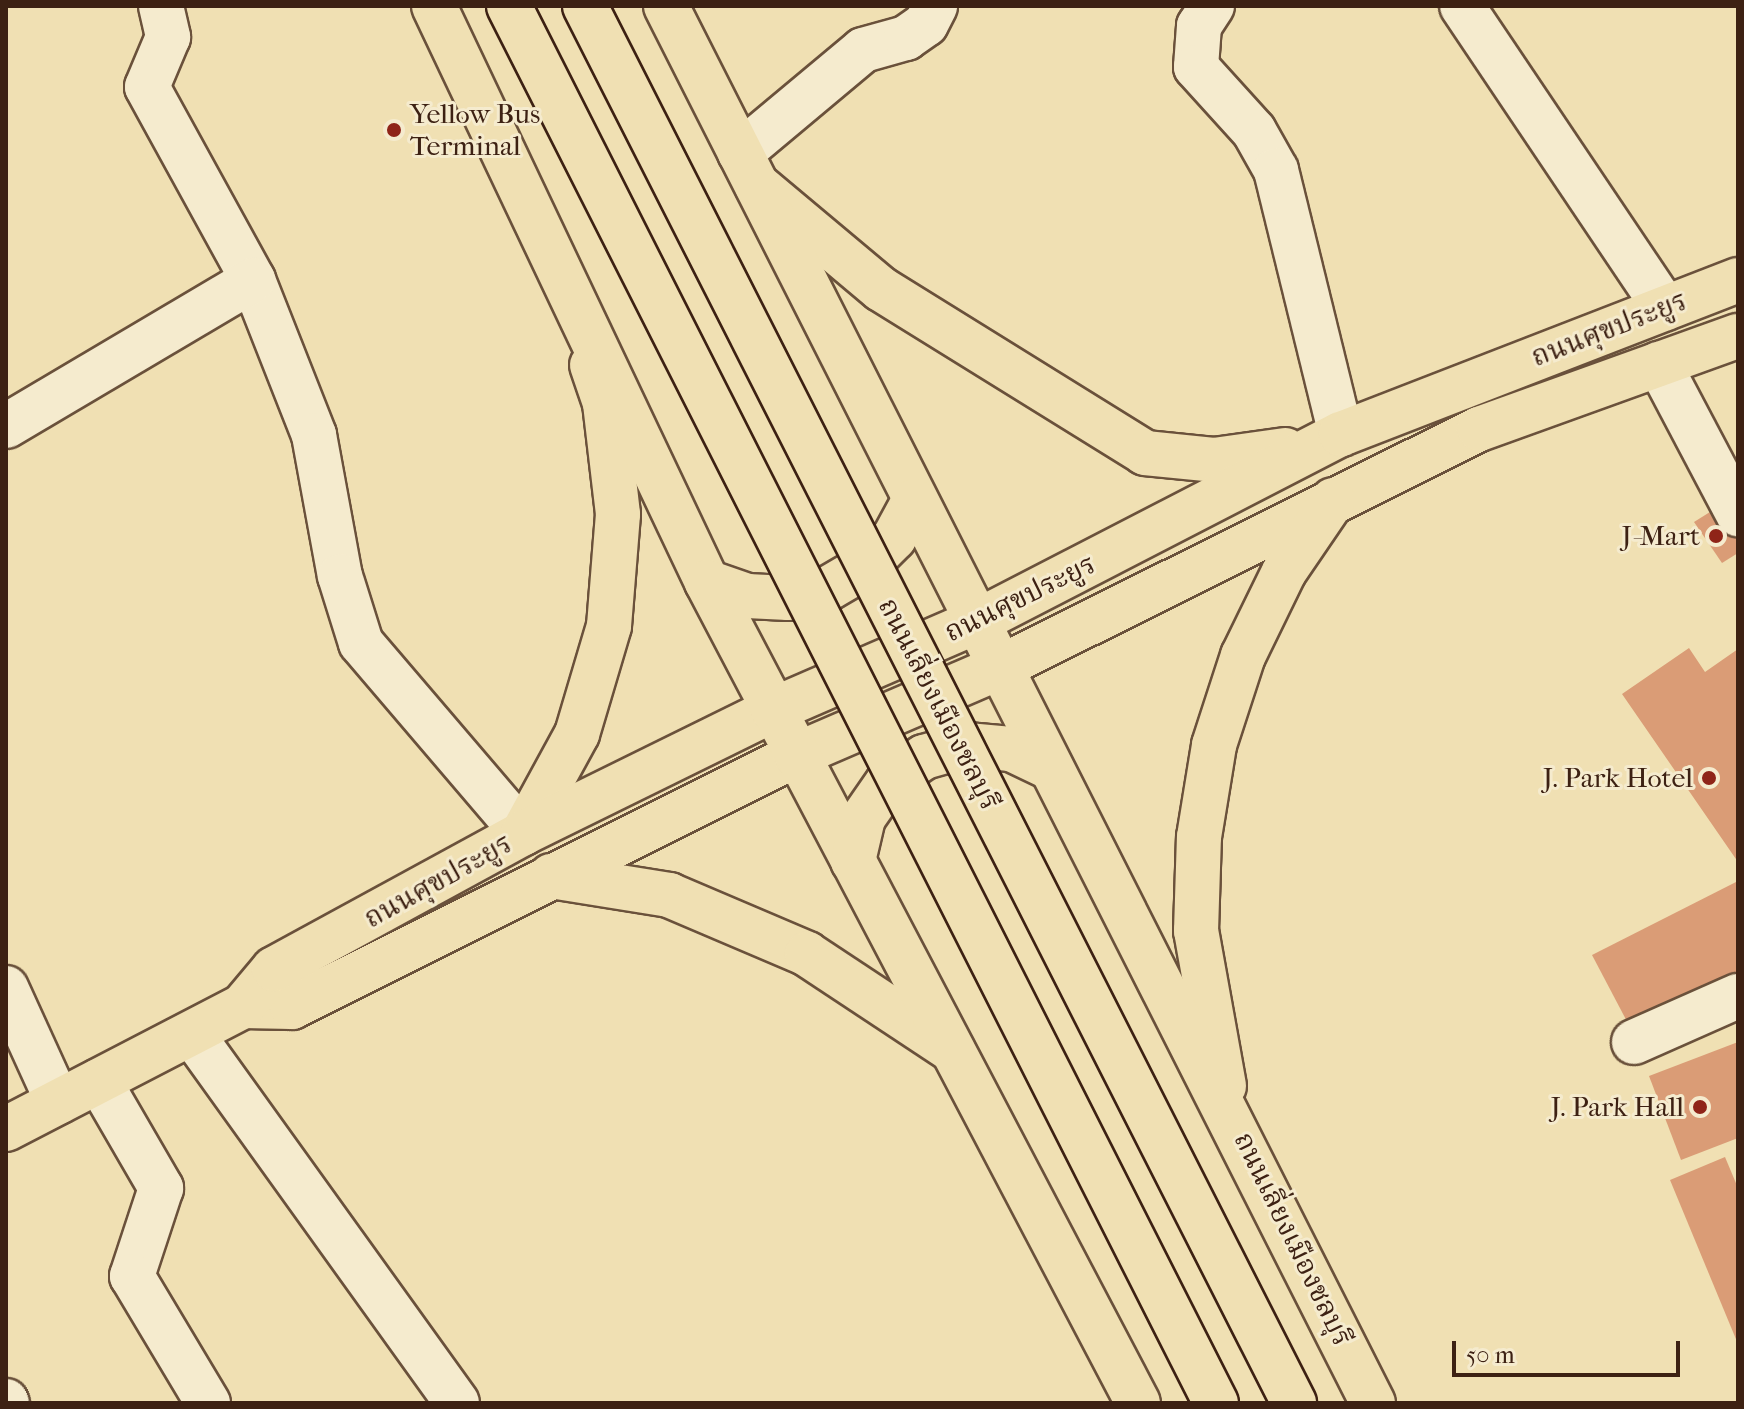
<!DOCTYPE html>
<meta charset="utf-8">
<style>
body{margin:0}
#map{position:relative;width:1744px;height:1409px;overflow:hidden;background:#f0e0b3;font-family:"IM FELL French Canon","Noto Serif Thai",serif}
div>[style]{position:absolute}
.building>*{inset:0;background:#da9c76}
.roads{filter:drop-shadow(2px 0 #6a513b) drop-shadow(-2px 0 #6a513b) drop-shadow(0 2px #6a513b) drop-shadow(0 -2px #6a513b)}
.minor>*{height:44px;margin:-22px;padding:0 22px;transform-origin:22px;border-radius:22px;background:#f5ebce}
.major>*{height:44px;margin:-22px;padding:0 22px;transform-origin:22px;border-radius:22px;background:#f0e0b3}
.highway>*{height:44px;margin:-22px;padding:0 22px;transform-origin:22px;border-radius:22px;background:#f0e0b3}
.bridges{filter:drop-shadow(2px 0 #3d2113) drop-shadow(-2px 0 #3d2113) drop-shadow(0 2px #3d2113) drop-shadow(0 -2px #3d2113)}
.highway-bridge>*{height:44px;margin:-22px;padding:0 22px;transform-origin:22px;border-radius:22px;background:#f0e0b3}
.dots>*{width:22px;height:22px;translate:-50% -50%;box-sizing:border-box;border:4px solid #f5ebce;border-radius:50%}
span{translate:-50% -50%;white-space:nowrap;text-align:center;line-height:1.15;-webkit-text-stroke:6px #f5ebce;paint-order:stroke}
.poi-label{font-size:28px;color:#3d2113}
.left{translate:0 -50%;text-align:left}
.right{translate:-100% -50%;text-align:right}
.street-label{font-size:28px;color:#3d2113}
.frame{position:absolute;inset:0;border:8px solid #3d2113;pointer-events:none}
.scale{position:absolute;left:1452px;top:1341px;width:228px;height:36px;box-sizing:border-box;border:4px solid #3d2113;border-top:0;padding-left:10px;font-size:24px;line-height:28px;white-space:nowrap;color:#3d2113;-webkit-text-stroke:6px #f5ebce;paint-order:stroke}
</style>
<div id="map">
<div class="building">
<div style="clip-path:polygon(1718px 507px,1738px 537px,1738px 553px,1722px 563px,1694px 522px)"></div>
<div style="clip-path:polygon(1689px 648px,1705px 672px,1738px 649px,1738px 862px,1622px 694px)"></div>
<div style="clip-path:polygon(1738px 881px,1738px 977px,1632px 1031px,1592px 955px)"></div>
<div style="clip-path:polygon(1738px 1042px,1738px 1138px,1681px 1160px,1649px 1076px)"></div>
<div style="clip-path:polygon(1725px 1157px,1738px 1188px,1738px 1344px,1670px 1180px)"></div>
</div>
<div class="roads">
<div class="minor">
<div style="left:161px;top:6px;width:32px;rotate:77deg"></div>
<div style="left:168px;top:37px;width:54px;rotate:112.8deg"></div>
<div style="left:147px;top:87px;width:220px;rotate:61.2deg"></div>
<div style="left:253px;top:280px;width:167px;rotate:68.5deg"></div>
<div style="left:314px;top:435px;width:143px;rotate:79.6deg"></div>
<div style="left:340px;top:576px;width:70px;rotate:72.6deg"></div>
<div style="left:361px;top:643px;width:250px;rotate:49.5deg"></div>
<div style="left:1212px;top:6px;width:24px;rotate:123deg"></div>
<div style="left:1199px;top:26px;width:41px;rotate:94.2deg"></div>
<div style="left:1196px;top:67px;width:86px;rotate:47.8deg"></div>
<div style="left:1254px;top:131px;width:45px;rotate:60.6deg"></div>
<div style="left:1276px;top:170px;width:272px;rotate:76.2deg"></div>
<div style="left:1462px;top:6px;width:364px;rotate:56.1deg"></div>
<div style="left:740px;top:153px;width:160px;rotate:-39.9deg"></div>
<div style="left:863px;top:50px;width:45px;rotate:-15.6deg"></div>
<div style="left:906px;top:38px;width:24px;rotate:-35deg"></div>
<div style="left:926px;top:24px;width:20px;rotate:-63deg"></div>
<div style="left:1659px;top:364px;width:170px;rotate:62.2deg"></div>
<div style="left:6px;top:426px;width:287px;rotate:-30.6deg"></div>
<div style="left:6px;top:988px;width:125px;rotate:65.5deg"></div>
<div style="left:192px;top:1034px;width:454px;rotate:54.3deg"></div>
<div style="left:1634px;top:1042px;width:114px;rotate:-23.9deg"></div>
<div style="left:99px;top:1081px;width:124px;rotate:59.9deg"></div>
<div style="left:161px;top:1188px;width:93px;rotate:108.2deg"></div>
<div style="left:132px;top:1276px;width:148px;rotate:59.1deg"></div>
<div style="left:6px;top:1401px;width:2px;rotate:63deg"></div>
</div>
<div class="major">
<div style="left:757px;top:185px;width:162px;rotate:40deg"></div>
<div style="left:881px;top:289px;width:311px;rotate:31.8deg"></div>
<div style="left:1145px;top:453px;width:69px;rotate:5.8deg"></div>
<div style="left:1214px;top:460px;width:72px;rotate:-8deg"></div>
<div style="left:523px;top:833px;width:113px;rotate:-61.4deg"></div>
<div style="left:577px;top:734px;width:113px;rotate:-73.5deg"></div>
<div style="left:609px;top:626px;width:112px;rotate:-85.4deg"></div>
<div style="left:618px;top:514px;width:112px;rotate:-96.7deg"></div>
<div style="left:605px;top:403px;width:40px;rotate:-108.9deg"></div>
<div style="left:551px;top:876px;width:120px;rotate:9.1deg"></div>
<div style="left:669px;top:895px;width:150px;rotate:23.1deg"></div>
<div style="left:807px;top:954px;width:174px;rotate:33.5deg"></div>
<div style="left:243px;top:1006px;width:49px;rotate:1.2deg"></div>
<div style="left:292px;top:1007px;width:563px;rotate:-26.57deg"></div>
<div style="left:796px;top:755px;width:225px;rotate:-23.3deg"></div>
<div style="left:1003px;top:666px;width:532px;rotate:-26.47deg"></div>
<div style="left:1479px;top:429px;width:275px;rotate:-19.8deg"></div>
<div style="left:1224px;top:1086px;width:158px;rotate:-100.2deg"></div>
<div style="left:1196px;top:931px;width:94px;rotate:-88.2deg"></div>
<div style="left:1199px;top:837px;width:93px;rotate:-80.7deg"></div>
<div style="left:1214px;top:745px;width:94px;rotate:-72deg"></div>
<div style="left:1243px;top:656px;width:93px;rotate:-64deg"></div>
<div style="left:1284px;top:572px;width:87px;rotate:-55.8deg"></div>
<div style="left:6px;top:1129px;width:267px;rotate:-27.4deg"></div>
<div style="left:243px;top:1006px;width:48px;rotate:-50deg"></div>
<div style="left:274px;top:969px;width:284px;rotate:-28.6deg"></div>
<div style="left:523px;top:833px;width:279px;rotate:-26.2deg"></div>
<div style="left:773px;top:710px;width:226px;rotate:-23.5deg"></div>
<div style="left:980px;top:620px;width:406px;rotate:-27.3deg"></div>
<div style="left:1341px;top:434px;width:426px;rotate:-21.2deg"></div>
</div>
<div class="highway">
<div style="left:434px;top:6px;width:637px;rotate:64.64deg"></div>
<div style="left:707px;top:582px;width:927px;rotate:62.3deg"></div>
<div style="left:666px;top:6px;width:1566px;rotate:63.16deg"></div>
<div style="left:707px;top:582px;width:42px;rotate:19.3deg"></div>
<div style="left:747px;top:596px;width:41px;rotate:2.8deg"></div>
<div style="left:788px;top:598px;width:42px;rotate:-13.7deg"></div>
<div style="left:829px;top:588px;width:42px;rotate:-30.3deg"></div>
<div style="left:865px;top:567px;width:41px;rotate:-45deg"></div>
<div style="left:894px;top:538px;width:42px;rotate:-61.6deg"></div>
<div style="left:853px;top:861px;width:44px;rotate:-76.9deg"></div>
<div style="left:863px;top:818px;width:44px;rotate:-55.2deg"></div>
<div style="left:888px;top:782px;width:44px;rotate:-34.8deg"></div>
<div style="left:924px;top:757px;width:45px;rotate:-15.6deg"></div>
<div style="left:967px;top:745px;width:44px;rotate:5.2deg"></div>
<div style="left:1011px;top:749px;width:44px;rotate:25.4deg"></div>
</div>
</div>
<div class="bridges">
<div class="highway-bridge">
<div style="left:509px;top:6px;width:1566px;rotate:63.16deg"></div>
<div style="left:585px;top:6px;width:1567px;rotate:63.09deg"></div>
</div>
</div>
<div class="dots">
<div style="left:394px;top:130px;background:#8f2418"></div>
<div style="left:1716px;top:536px;background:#8f2418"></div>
<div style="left:1709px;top:778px;background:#8f2418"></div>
<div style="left:1700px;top:1107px;background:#8f2418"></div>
</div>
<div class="poi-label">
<span class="left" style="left:410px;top:130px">Yellow Bus<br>Terminal</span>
<span class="right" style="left:1700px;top:536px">J-Mart</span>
<span class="right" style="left:1693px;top:778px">J. Park Hotel</span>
<span class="right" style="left:1684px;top:1107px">J. Park Hall</span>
</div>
<div class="street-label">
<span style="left:1609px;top:329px;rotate:-21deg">ถนนศุขประยูร</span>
<span style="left:1020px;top:598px;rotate:-26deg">ถนนศุขประยูร</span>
<span style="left:939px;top:704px;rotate:63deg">ถนนเลี่ยงเมืองชลบุรี</span>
<span style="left:438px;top:881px;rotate:-29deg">ถนนศุขประยูร</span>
<span style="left:1293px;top:1239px;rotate:64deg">ถนนเลี่ยงเมืองชลบุรี</span>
</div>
<div class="frame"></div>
<div class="scale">50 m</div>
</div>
